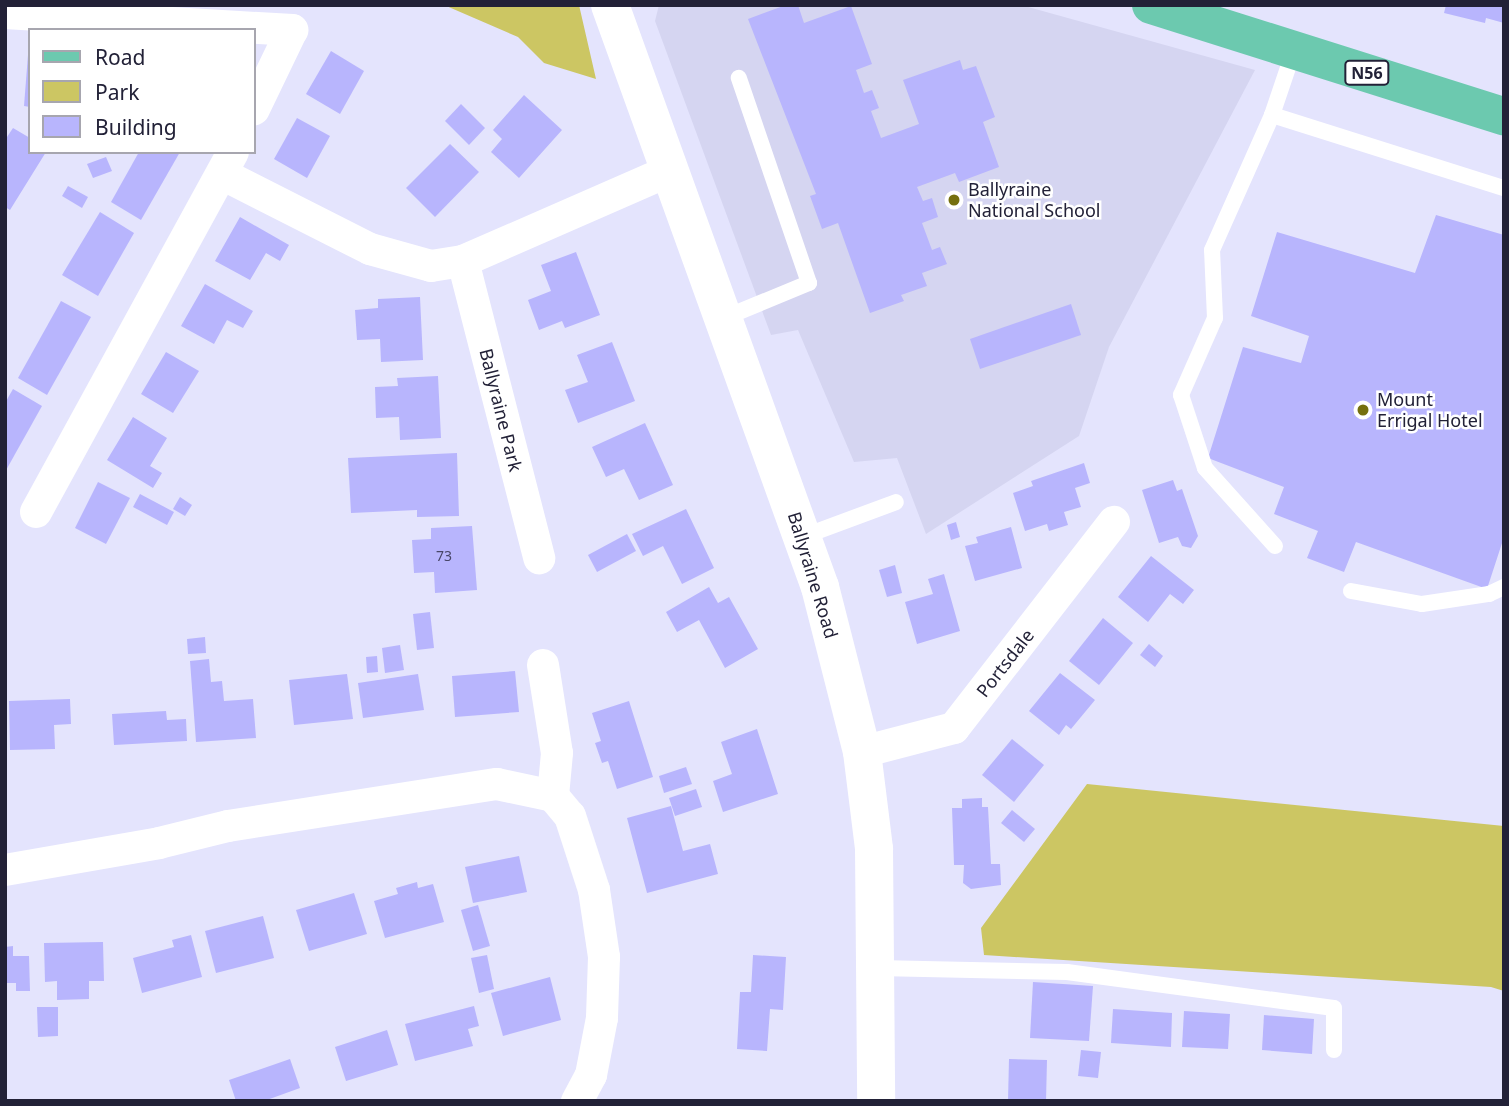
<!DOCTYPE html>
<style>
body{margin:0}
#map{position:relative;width:1509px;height:1106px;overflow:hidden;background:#e4e4fd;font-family:"Noto Sans",sans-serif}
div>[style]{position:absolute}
.built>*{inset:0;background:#d5d5f1}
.green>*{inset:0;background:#ccc663}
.building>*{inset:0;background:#b8b5fd}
.lane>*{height:16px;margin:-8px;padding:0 8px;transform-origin:8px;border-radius:8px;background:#fff}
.street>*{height:32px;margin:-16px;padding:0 16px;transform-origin:16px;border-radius:16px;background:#fff}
.secondary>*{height:38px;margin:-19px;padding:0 19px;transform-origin:19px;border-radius:19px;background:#fff}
.primary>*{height:38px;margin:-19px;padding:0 19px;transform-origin:19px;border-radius:19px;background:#6cc9af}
.dots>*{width:19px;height:19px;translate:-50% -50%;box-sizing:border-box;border:4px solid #fff;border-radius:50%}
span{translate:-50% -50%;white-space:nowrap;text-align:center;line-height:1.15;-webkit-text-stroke:5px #fff;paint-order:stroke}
.number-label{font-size:14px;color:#484668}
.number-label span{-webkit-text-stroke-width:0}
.shield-label span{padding:2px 5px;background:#fff;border:2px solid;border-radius:5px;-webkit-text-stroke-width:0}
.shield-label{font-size:16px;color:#222137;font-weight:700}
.poi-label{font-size:18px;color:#222137}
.left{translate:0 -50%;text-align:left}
.street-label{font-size:18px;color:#222137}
.frame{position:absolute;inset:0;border:7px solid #222137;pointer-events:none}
.legend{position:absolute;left:28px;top:28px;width:228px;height:126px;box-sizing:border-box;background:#fff;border:2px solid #a7a6af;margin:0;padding:9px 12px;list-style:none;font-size:21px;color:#222137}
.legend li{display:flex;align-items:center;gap:14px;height:35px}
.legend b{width:35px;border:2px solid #a7a6af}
</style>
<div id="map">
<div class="built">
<div style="clip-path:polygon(659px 5px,1021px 5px,1255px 70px,1109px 347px,1079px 436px,926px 534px,897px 458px,854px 462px,798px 330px,771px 335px,655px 21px)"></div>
</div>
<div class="green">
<div style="clip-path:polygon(444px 5px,579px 5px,596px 79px,544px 63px,518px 37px)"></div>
<div style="clip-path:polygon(1087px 784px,1504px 826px,1504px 991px,1491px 987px,984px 955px,981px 928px)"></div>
</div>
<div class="building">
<div style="clip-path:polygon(786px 5px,798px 5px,804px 23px,851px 6px,872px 64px,856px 70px,864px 93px,872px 90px,879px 108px,871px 111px,881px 138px,919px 124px,903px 80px,960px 60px,963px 70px,976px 66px,995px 117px,983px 122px,999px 167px,959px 182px,955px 173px,917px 187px,923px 201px,932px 198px,938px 217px,922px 223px,932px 250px,940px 247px,947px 264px,922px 273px,927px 286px,901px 295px,904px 301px,870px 313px,838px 223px,822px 229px,810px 196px,816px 194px,748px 19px)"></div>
<div style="clip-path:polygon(1446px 5px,1504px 5px,1504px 23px,1486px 18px,1485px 23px,1444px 13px)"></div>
<div style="clip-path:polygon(331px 51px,364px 71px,340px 114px,306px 94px)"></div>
<div style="clip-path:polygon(28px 55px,30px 55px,30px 107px,24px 106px)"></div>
<div style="clip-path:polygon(524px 95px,562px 130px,519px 178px,491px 152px,502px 139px,493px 130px)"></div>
<div style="clip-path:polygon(461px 104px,485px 128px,469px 145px,445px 121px)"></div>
<div style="clip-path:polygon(297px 118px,330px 136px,307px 178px,274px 159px)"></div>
<div style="clip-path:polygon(13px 128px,30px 138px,30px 152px,46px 152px,10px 210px,5px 207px,5px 140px)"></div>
<div style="clip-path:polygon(450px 144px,479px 172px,435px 217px,406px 188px)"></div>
<div style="clip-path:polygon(139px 152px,180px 152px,141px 220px,111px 202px)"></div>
<div style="clip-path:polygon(106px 157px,112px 171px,93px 178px,87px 164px)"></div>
<div style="clip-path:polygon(68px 186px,88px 197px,82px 208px,62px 196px)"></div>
<div style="clip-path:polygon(100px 212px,134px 233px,98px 296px,62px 275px)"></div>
<div style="clip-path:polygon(1436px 215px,1504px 235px,1504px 537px,1487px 589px,1356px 542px,1344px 572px,1307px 558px,1318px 531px,1274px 514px,1284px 487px,1208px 458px,1243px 347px,1301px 363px,1309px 336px,1251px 316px,1277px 232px,1415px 273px)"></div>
<div style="clip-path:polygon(240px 217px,289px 245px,280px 261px,266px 253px,250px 280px,215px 261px)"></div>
<div style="clip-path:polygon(576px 252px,600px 315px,565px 328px,562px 321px,539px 330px,528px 300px,551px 291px,541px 265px)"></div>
<div style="clip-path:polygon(205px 284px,253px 311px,243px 328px,227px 320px,214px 344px,181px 326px)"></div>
<div style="clip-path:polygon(420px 297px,423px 360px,381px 362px,380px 339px,357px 340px,355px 310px,378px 308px,378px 299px)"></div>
<div style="clip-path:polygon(61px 301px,91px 317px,47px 395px,18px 378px)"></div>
<div style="clip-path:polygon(1071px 304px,1081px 335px,980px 369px,970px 339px)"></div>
<div style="clip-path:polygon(612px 342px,635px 401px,578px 423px,565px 390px,588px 382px,577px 355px)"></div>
<div style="clip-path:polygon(166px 352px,199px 371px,173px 413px,141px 394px)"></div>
<div style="clip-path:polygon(438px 376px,441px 438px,400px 440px,399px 417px,376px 418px,375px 387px,398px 386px,397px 378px)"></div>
<div style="clip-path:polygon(13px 389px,42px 406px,5px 472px,5px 403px)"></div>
<div style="clip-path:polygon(133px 417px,167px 438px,150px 466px,162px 473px,153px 488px,107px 460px)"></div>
<div style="clip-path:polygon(645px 423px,673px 485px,639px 500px,624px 469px,606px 477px,592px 447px)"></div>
<div style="clip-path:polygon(457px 453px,459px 516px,417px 517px,417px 510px,351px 513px,348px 458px)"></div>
<div style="clip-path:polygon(1084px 463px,1090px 483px,1075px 488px,1081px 507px,1064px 512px,1068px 525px,1049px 531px,1047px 524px,1025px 531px,1013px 493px,1033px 486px,1031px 481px)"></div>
<div style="clip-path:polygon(1173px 480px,1177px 491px,1182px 489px,1198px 536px,1191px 548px,1182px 546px,1178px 537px,1159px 543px,1142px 490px)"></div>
<div style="clip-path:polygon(98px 482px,130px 498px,106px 544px,75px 528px)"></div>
<div style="clip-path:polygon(140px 494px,174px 512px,167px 525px,133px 507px)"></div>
<div style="clip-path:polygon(180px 497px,192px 505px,185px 516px,173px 509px)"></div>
<div style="clip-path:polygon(686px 509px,714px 568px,682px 584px,663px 546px,643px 556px,632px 534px)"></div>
<div style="clip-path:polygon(956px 522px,960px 537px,951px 540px,947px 525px)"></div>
<div style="clip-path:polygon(472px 526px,477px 590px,435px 593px,434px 572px,414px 573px,412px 540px,431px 539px,431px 528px)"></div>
<div style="clip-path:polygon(1011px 527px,1022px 568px,975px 581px,965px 546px,978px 543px,976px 537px)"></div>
<div style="clip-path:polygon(627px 534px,636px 551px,597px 572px,588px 555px)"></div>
<div style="clip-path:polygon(1151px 556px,1194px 590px,1183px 604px,1170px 594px,1148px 622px,1118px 597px)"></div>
<div style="clip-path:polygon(895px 565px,902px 593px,887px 597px,879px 570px)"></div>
<div style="clip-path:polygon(944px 574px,960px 631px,917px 644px,905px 602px,933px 594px,928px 579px)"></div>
<div style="clip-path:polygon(709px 587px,718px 603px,729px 597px,758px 649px,725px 668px,699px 620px,677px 632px,666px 612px)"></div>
<div style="clip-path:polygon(430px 612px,434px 648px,417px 650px,413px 614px)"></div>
<div style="clip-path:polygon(1103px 618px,1133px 643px,1099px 685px,1069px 661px)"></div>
<div style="clip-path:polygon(205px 637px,206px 653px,188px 654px,187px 639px)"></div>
<div style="clip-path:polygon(1149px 644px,1163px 656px,1155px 667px,1140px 655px)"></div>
<div style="clip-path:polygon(400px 645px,404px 670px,385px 673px,382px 648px)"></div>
<div style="clip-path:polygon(377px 656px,378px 672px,367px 673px,366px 657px)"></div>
<div style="clip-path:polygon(209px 659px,211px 682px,222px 681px,224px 701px,253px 699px,256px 738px,196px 742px,190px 661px)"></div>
<div style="clip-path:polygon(515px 671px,519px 712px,455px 717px,452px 676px)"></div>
<div style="clip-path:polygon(1060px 673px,1095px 700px,1071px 729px,1066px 725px,1059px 735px,1029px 711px)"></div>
<div style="clip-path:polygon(347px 674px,353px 719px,294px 725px,289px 680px)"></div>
<div style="clip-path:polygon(418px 674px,424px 710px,363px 718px,358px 683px)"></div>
<div style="clip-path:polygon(70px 699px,71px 724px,54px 725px,55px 749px,10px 750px,9px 701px)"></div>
<div style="clip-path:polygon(629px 701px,653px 777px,617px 789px,608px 761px,602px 763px,595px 743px,601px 741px,592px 713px)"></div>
<div style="clip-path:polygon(166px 711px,167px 720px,186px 719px,187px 741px,114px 745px,112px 714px)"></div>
<div style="clip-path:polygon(757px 729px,778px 794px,723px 812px,713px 781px,732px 774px,721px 742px)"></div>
<div style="clip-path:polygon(1012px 739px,1044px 765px,1014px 802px,982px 775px)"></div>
<div style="clip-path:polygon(686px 767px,692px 784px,664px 793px,659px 776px)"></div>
<div style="clip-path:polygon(696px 789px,702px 807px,675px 816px,669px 798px)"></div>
<div style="clip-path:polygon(982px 798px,982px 807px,988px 807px,991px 864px,1000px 864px,1001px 885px,971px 889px,963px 883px,964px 865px,954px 865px,952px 808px,962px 808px,962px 799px)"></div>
<div style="clip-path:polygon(671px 806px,683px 851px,710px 844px,718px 874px,647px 893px,627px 818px)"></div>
<div style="clip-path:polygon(1012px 810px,1035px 829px,1024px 842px,1001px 823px)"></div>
<div style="clip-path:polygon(519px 856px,527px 892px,473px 903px,465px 867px)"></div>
<div style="clip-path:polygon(417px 882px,418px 888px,433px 884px,444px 922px,385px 938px,374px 901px,398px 894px,396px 888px)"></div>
<div style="clip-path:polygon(354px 893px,367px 934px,309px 951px,296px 910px)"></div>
<div style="clip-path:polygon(478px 905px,490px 946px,473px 951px,461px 910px)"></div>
<div style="clip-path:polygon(263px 916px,274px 958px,216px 973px,205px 931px)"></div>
<div style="clip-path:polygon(191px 935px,202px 977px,142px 993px,133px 958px,174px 947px,172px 940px)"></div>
<div style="clip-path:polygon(103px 942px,104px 981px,89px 981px,89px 999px,57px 1000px,57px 981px,45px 982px,44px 943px)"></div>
<div style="clip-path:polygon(13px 946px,13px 956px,29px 956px,30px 991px,16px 991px,16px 983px,5px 983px,5px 947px)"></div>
<div style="clip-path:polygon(487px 955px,494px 989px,479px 993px,471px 958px)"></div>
<div style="clip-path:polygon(753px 955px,786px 957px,783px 1010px,770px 1009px,767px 1051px,737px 1049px,740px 992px,751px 992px)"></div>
<div style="clip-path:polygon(550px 977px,561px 1020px,503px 1036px,491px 993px)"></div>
<div style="clip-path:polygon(1033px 982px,1093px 986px,1089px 1041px,1030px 1038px)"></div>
<div style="clip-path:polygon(474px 1006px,479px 1026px,468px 1029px,473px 1046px,415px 1061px,405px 1024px)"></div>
<div style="clip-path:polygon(37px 1007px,58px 1007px,58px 1036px,38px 1037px)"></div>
<div style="clip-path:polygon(1113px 1009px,1172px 1013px,1171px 1047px,1111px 1043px)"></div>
<div style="clip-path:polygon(1184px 1011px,1230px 1014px,1228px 1049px,1182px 1047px)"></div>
<div style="clip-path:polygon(1264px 1015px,1314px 1019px,1312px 1054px,1262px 1050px)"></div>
<div style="clip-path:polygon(387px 1030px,398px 1065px,346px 1081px,335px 1047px)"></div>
<div style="clip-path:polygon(1081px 1050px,1101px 1052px,1098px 1078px,1078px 1076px)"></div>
<div style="clip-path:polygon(290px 1059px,300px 1088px,264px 1101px,236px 1101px,229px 1080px)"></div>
<div style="clip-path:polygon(1009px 1059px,1047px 1060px,1046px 1101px,1008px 1101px)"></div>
</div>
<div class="lane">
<div style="left:1272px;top:115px;width:243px;rotate:17.5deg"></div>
<div style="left:724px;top:318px;width:92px;rotate:-22.4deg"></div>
<div style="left:809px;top:283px;width:217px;rotate:-108.9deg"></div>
<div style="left:802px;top:537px;width:100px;rotate:-20.4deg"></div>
<div style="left:1275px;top:546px;width:105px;rotate:-131.9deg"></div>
<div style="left:1205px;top:468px;width:77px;rotate:-108.2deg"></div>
<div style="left:1181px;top:395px;width:84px;rotate:-66.2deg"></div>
<div style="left:1215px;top:318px;width:68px;rotate:-92.5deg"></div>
<div style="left:1212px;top:250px;width:148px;rotate:-66deg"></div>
<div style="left:1272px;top:115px;width:69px;rotate:-71.3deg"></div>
<div style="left:1351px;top:591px;width:72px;rotate:10.4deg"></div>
<div style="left:1422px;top:604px;width:68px;rotate:-8.5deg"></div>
<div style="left:1489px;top:594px;width:17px;rotate:-25deg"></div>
<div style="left:877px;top:968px;width:190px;rotate:1.2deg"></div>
<div style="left:1067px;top:972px;width:269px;rotate:7.7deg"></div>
<div style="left:1334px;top:1008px;width:42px;rotate:90deg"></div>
</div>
<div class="street">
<div style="left:5px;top:13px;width:288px;rotate:3.4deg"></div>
<div style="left:292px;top:30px;width:88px;rotate:115.7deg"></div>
<div style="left:222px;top:174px;width:166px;rotate:26.9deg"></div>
<div style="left:370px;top:249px;width:63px;rotate:15.6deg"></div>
<div style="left:431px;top:266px;width:32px;rotate:-9deg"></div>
<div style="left:463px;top:261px;width:225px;rotate:-23.6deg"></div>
<div style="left:463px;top:261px;width:307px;rotate:75.6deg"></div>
<div style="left:36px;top:512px;width:410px;rotate:-61.3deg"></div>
<div style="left:543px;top:665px;width:89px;rotate:81deg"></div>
<div style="left:557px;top:753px;width:43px;rotate:95.3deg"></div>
<div style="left:862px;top:752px;width:95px;rotate:-14.6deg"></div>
<div style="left:954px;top:728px;width:261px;rotate:-52.2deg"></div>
<div style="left:5px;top:870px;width:156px;rotate:-9.9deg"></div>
<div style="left:159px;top:843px;width:71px;rotate:-13.8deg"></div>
<div style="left:228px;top:826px;width:272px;rotate:-8.9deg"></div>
<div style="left:497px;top:784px;width:57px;rotate:12.1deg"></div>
<div style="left:553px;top:796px;width:26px;rotate:50deg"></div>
<div style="left:570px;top:816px;width:78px;rotate:72deg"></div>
<div style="left:594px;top:890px;width:68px;rotate:81.5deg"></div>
<div style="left:604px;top:957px;width:61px;rotate:91.9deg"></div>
<div style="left:602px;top:1018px;width:58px;rotate:100.9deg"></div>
<div style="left:591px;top:1075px;width:30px;rotate:118deg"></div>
</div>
<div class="secondary">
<div style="left:610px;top:5px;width:619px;rotate:70.16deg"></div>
<div style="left:820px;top:587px;width:170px;rotate:75.7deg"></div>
<div style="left:862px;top:752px;width:98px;rotate:82.9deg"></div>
<div style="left:874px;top:849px;width:252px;rotate:89.5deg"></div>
</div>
<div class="primary">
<div style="left:1151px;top:5px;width:370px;rotate:17.5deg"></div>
</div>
<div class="dots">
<div style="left:954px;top:200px;background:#756f0e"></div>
<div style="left:1363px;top:410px;background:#756f0e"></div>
</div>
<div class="number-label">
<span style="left:444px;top:556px">73</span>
</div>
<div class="shield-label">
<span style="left:1367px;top:73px">N56</span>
</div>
<div class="poi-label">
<span class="left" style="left:968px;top:200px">Ballyraine<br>National School</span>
<span class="left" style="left:1377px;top:410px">Mount<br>Errigal Hotel</span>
</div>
<div class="street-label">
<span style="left:501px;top:410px;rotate:76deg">Ballyraine Park</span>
<span style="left:813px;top:575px;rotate:73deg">Ballyraine Road</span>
<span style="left:1005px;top:663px;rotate:-52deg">Portsdale</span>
</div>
<div class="frame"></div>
<ul class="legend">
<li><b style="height:9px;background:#6cc9af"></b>Road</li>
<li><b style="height:19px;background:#ccc663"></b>Park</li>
<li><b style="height:19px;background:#b8b5fd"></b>Building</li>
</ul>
</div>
